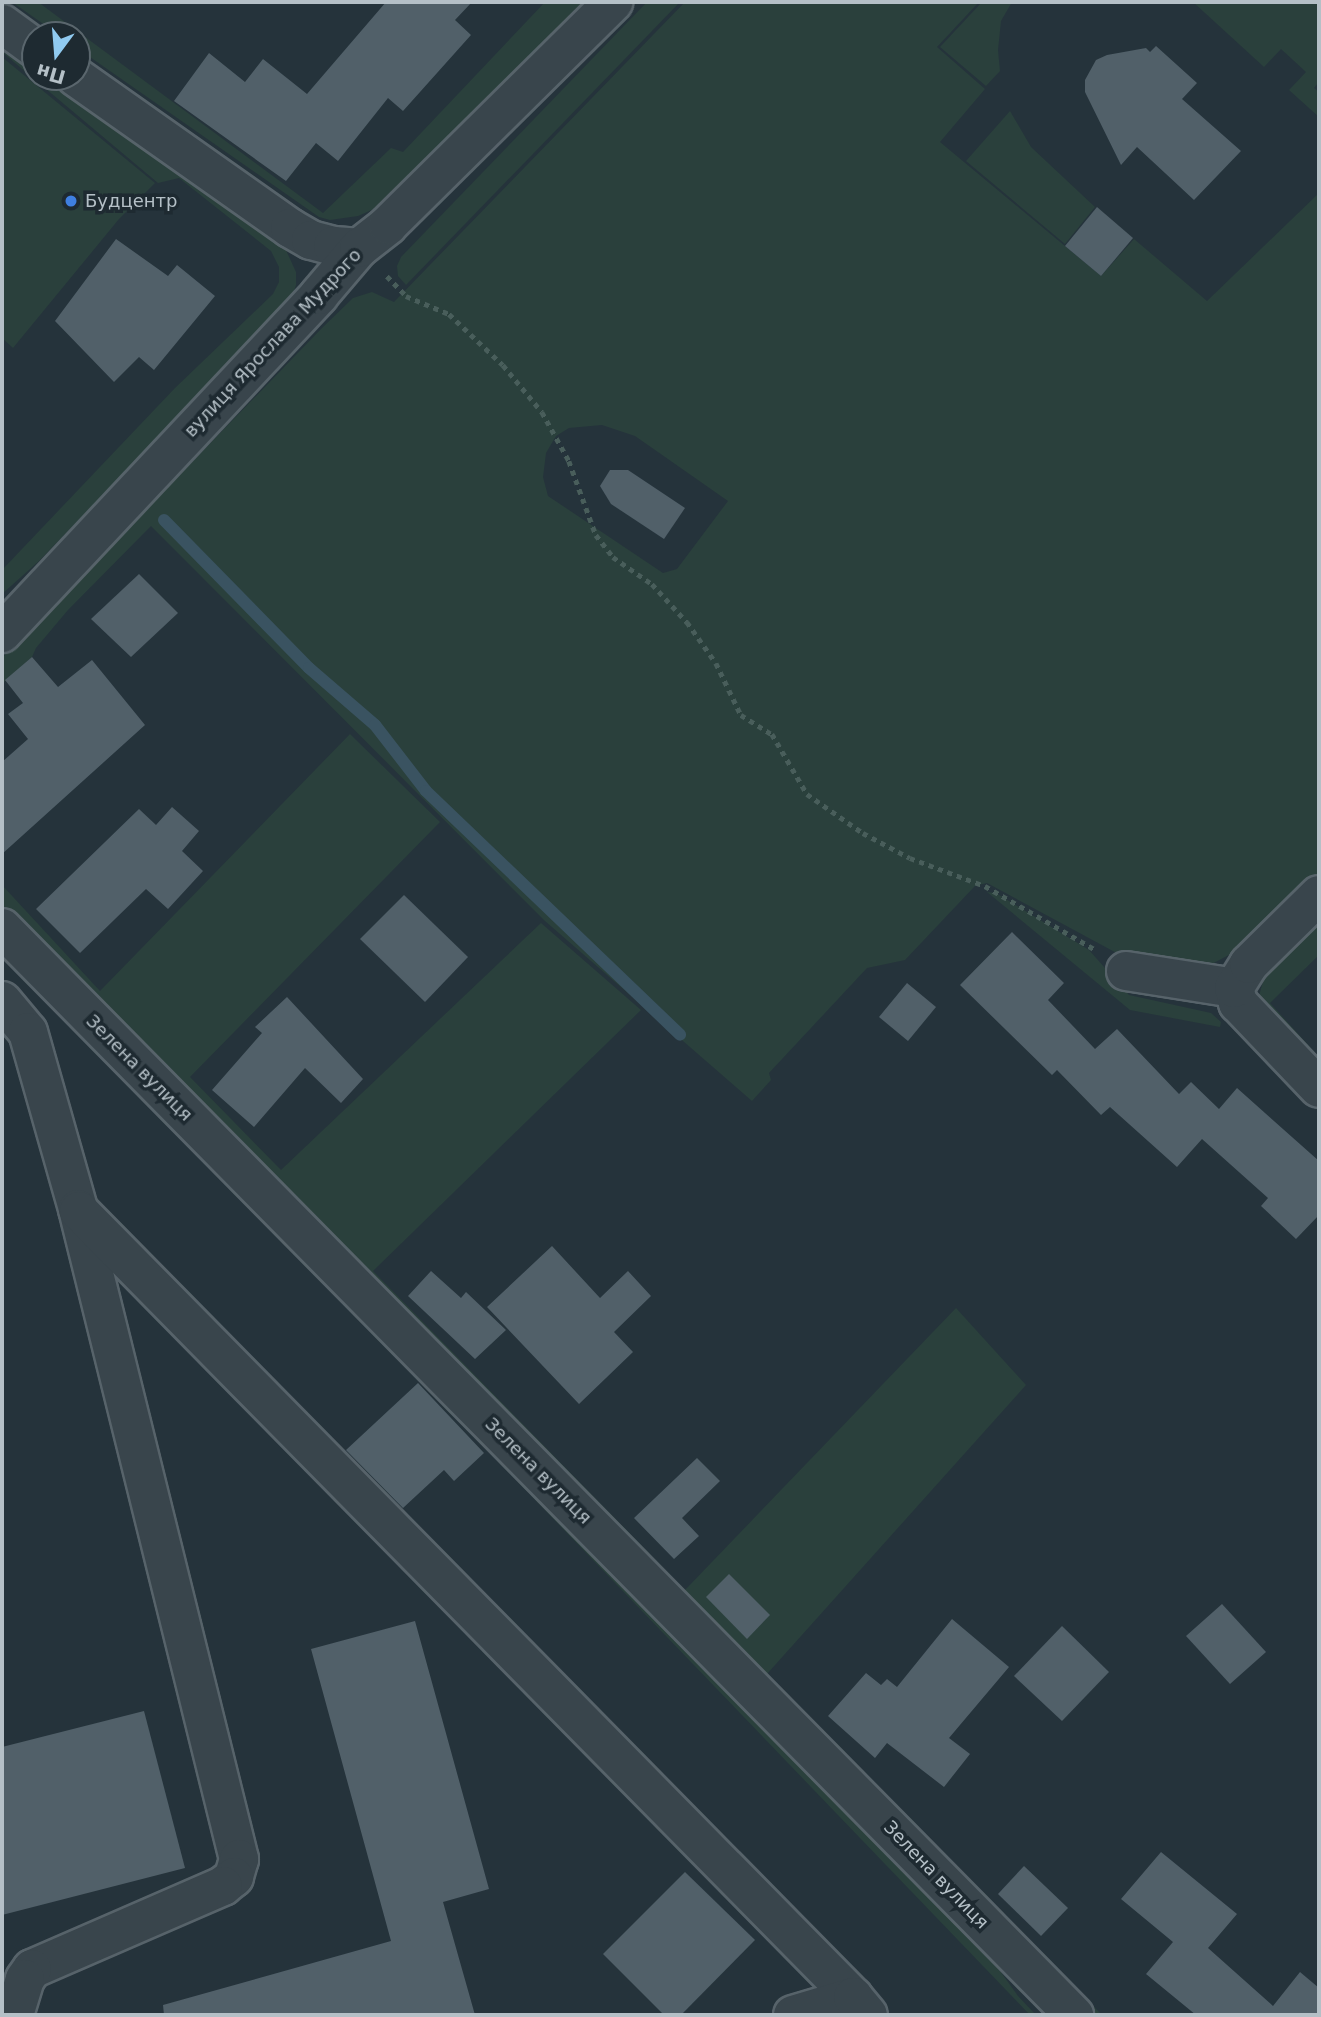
<!DOCTYPE html>
<meta charset="utf-8">
<style>
body{margin:0}
#map{position:relative;width:1321px;height:2017px;overflow:hidden;background:#25333b;font-family:"DejaVu Sans",sans-serif}
div>[style]{position:absolute}
.green>*{inset:0;background:#2a403c}
.stream>*{height:12px;margin:-6px;padding:0 6px;transform-origin:6px;border-radius:6px;background:#3a5361}
.building>*{inset:0;background:#516069}
.path>*{height:4.5px;margin-top:-2.25px;transform-origin:0;background:repeating-linear-gradient(90deg,#495e5b 0 5px,transparent 0 10px)}
.roads{filter:drop-shadow(2px 0 #57636a) drop-shadow(-2px 0 #57636a) drop-shadow(0 2px #57636a) drop-shadow(0 -2px #57636a)}
.minor>*{height:38px;margin:-19px;padding:0 19px;transform-origin:19px;border-radius:19px;background:#39454c}
.dots>*{width:19px;height:19px;translate:-50% -50%;box-sizing:border-box;border:4px solid #1e2a31;border-radius:50%}
span{translate:-50% -50%;white-space:nowrap;text-align:center;line-height:1.15;-webkit-text-stroke:7px #1e2a31;paint-order:stroke}
.poi-label{font-size:18px;color:#b5c0c7}
.left{translate:0 -50%;text-align:left}
.street-label{font-size:18px;color:#b5c0c7}
.frame{position:absolute;inset:0;border:4px solid #b5c0c7;pointer-events:none}
.north{position:absolute;left:21px;top:21px;width:70px;height:70px;box-sizing:border-box;background:#1e2a31;border:2px solid #5a666d;border-radius:50%;rotate:196deg;font-size:19px;font-weight:700;line-height:28px;text-align:center;color:#b5c0c7}
.north::after{content:'';display:block;margin:auto;width:24px;height:32px;background:#90caf0;clip-path:polygon(50% 0,100% 100%,50% 72%,0 100%)}
</style>
<div id="map">
<div class="green">
<div style="clip-path:polygon(12px 2px,38px 2px,323px 213px,391px 148px,403px 152px,545px 2px,583px 2px,374px 209px,358px 216px,330px 220px,319px 217px,77px 48px,77px 35px,59px 35px)"></div>
<div style="clip-path:polygon(647px 2px,680px 2px,406px 285px,398px 276px,397px 266px,401px 257px)"></div>
<div style="clip-path:polygon(evenodd,685px 2px,979px 2px,937px 47px,985px 89px,940px 142px,1101px 276px,1134px 239px,1207px 301px,1319px 193px,1319px 874px,1242px 948px,1208px 966px,1124px 957px,987px 883px,975px 886px,905px 960px,867px 968px,769px 1073px,771px 1080px,752px 1101px,545px 921px,151px 526px,68px 610px,36px 648px,32px 657px,2px 684px,2px 658px,322px 328px,353px 298px,372px 292px,394px 302px,685px 2px,602px 425px,635px 436px,728px 501px,677px 569px,663px 573px,548px 496px,543px 477px,546px 453px,556px 436px,569px 428px,602px 425px)"></div>
<div style="clip-path:polygon(982px 2px,1012px 2px,1001px 21px,998px 50px,1000px 71px,986px 86px,940px 47px)"></div>
<div style="clip-path:polygon(1193px 2px,1316px 2px,1319px 5px,1319px 82px,1314px 88px,1319px 92px,1319px 117px,1289px 90px,1306px 72px,1281px 49px,1264px 67px)"></div>
<div style="clip-path:polygon(2px 52px,35px 67px,35px 77px,51px 77px,105px 110px,285px 248px,296px 272px,296px 285px,292px 297px,260px 332px,39px 561px,2px 594px,2px 570px,175px 388px,273px 294px,279px 282px,279px 267px,271px 251px,179px 178px,158px 183px)"></div>
<div style="clip-path:polygon(2px 57px,155px 183px,119px 219px,13px 348px,2px 338px)"></div>
<div style="clip-path:polygon(1010px 111px,1031px 147px,1095px 207px,1065px 244px,966px 161px)"></div>
<div style="clip-path:polygon(350px 734px,440px 822px,190px 1077px,281px 1170px,541px 923px,641px 1010px,373px 1271px,685px 1590px,956px 1308px,1026px 1385px,767px 1674px,1102px 2015px,1091px 2015px,2px 913px,2px 885px,100px 991px)"></div>
<div style="clip-path:polygon(987px 892px,996px 893px,1089px 950px,1129px 995px,1211px 1013px,1221px 1022px,1220px 1027px,1130px 1010px)"></div>
<div style="clip-path:polygon(1319px 909px,1319px 955px,1270px 1003px,1319px 1057px,1319px 1076px,1261px 1013px,1259px 996px,1266px 970px)"></div>
<div style="clip-path:polygon(2px 947px,975px 1936px,1018px 1996px,1036px 2015px,1030px 2015px,421px 1381px,2px 955px)"></div>
</div>
<div class="stream">
<div style="left:164px;top:520px;width:207px;rotate:45.6deg"></div>
<div style="left:309px;top:668px;width:87px;rotate:40.8deg"></div>
<div style="left:375px;top:725px;width:83px;rotate:52.3deg"></div>
<div style="left:426px;top:791px;width:352px;rotate:43.8deg"></div>
</div>
<div class="building">
<div style="clip-path:polygon(386px 2px,472px 2px,455px 20px,471px 35px,403px 111px,388px 98px,338px 161px,316px 143px,286px 181px,174px 101px,209px 53px,245px 82px,263px 59px,307px 94px)"></div>
<div style="clip-path:polygon(1156px 46px,1197px 83px,1182px 99px,1241px 151px,1194px 200px,1137px 147px,1121px 165px,1085px 92px,1085px 80px,1096px 60px,1107px 55px,1146px 48px,1150px 52px)"></div>
<div style="clip-path:polygon(1097px 207px,1133px 238px,1101px 276px,1065px 246px)"></div>
<div style="clip-path:polygon(116px 239px,168px 276px,177px 265px,215px 296px,154px 370px,139px 357px,114px 382px,55px 321px)"></div>
<div style="clip-path:polygon(610px 470px,628px 470px,685px 508px,664px 539px,611px 504px,600px 486px)"></div>
<div style="clip-path:polygon(139px 574px,178px 613px,131px 657px,91px 619px)"></div>
<div style="clip-path:polygon(32px 657px,58px 687px,92px 660px,145px 725px,2px 854px,2px 762px,28px 739px,8px 714px,23px 703px,5px 680px)"></div>
<div style="clip-path:polygon(172px 807px,199px 831px,182px 851px,203px 871px,168px 909px,146px 889px,80px 953px,36px 909px,139px 809px,156px 825px)"></div>
<div style="clip-path:polygon(404px 895px,468px 957px,425px 1002px,360px 939px)"></div>
<div style="clip-path:polygon(1012px 932px,1064px 983px,1048px 1000px,1095px 1049px,1117px 1029px,1179px 1094px,1191px 1082px,1219px 1109px,1237px 1088px,1319px 1161px,1319px 1215px,1296px 1239px,1261px 1206px,1268px 1198px,1202px 1139px,1177px 1167px,1110px 1107px,1101px 1115px,1057px 1070px,1052px 1075px,960px 985px)"></div>
<div style="clip-path:polygon(907px 983px,936px 1007px,908px 1041px,879px 1017px)"></div>
<div style="clip-path:polygon(287px 997px,363px 1079px,341px 1103px,305px 1068px,254px 1127px,212px 1090px,262px 1033px,255px 1027px)"></div>
<div style="clip-path:polygon(552px 1246px,600px 1298px,628px 1271px,651px 1296px,614px 1332px,633px 1352px,579px 1404px,487px 1307px)"></div>
<div style="clip-path:polygon(431px 1271px,461px 1298px,466px 1292px,506px 1330px,475px 1359px,408px 1296px)"></div>
<div style="clip-path:polygon(418px 1383px,484px 1453px,454px 1481px,444px 1470px,403px 1508px,346px 1450px)"></div>
<div style="clip-path:polygon(697px 1458px,720px 1481px,682px 1518px,699px 1536px,674px 1559px,634px 1518px)"></div>
<div style="clip-path:polygon(729px 1574px,770px 1615px,747px 1639px,706px 1597px)"></div>
<div style="clip-path:polygon(1222px 1604px,1266px 1652px,1230px 1684px,1186px 1636px)"></div>
<div style="clip-path:polygon(952px 1619px,1009px 1667px,949px 1738px,970px 1754px,944px 1787px,887px 1743px,875px 1758px,828px 1716px,866px 1673px,881px 1685px,887px 1679px,897px 1687px)"></div>
<div style="clip-path:polygon(415px 1621px,489px 1889px,443px 1902px,475px 2015px,164px 2015px,163px 2005px,391px 1941px,311px 1649px)"></div>
<div style="clip-path:polygon(1062px 1626px,1109px 1672px,1062px 1721px,1014px 1676px)"></div>
<div style="clip-path:polygon(144px 1711px,185px 1868px,2px 1915px,2px 1747px)"></div>
<div style="clip-path:polygon(1161px 1852px,1237px 1914px,1208px 1948px,1273px 2006px,1300px 1972px,1319px 1988px,1319px 2015px,1196px 2015px,1146px 1974px,1173px 1942px,1121px 1899px)"></div>
<div style="clip-path:polygon(1024px 1866px,1068px 1908px,1041px 1936px,998px 1894px)"></div>
<div style="clip-path:polygon(685px 1872px,755px 1940px,681px 2015px,664px 2015px,603px 1954px)"></div>
</div>
<div class="path">
<div style="left:387px;top:276px;width:28px;rotate:46deg"></div>
<div style="left:406px;top:296px;width:47px;rotate:22.7deg"></div>
<div style="left:449px;top:314px;width:74px;rotate:43.4deg"></div>
<div style="left:503px;top:365px;width:61px;rotate:50.3deg"></div>
<div style="left:542px;top:412px;width:56px;rotate:61.1deg"></div>
<div style="left:569px;top:461px;width:79px;rotate:70deg"></div>
<div style="left:596px;top:535px;width:28px;rotate:52deg"></div>
<div style="left:613px;top:557px;width:47px;rotate:34.7deg"></div>
<div style="left:652px;top:584px;width:52px;rotate:47.4deg"></div>
<div style="left:687px;top:622px;width:50px;rotate:54.7deg"></div>
<div style="left:716px;top:663px;width:58px;rotate:64.3deg"></div>
<div style="left:741px;top:715px;width:36px;rotate:32deg"></div>
<div style="left:772px;top:734px;width:69px;rotate:59.7deg"></div>
<div style="left:807px;top:794px;width:68px;rotate:34.9deg"></div>
<div style="left:863px;top:833px;width:53px;rotate:28deg"></div>
<div style="left:910px;top:858px;width:80px;rotate:20.5deg"></div>
<div style="left:985px;top:886px;width:126px;rotate:30deg"></div>
</div>
<div class="roads">
<div class="minor">
<div style="left:2px;top:24px;width:41px;rotate:36deg"></div>
<div style="left:76px;top:77px;width:262px;rotate:35.2deg"></div>
<div style="left:290px;top:228px;width:24px;rotate:30deg"></div>
<div style="left:311px;top:240px;width:23px;rotate:15deg"></div>
<div style="left:333px;top:246px;width:26px;rotate:4deg"></div>
<div style="left:2px;top:633px;width:463px;rotate:-46.8deg"></div>
<div style="left:319px;top:295px;width:62px;rotate:-49.6deg"></div>
<div style="left:359px;top:248px;width:37px;rotate:-38deg"></div>
<div style="left:388px;top:225px;width:317px;rotate:-44.7deg"></div>
<div style="left:2px;top:928px;width:1527px;rotate:45.4deg"></div>
<div style="left:1126px;top:971px;width:109px;rotate:8.9deg"></div>
<div style="left:1234px;top:988px;width:16px;rotate:75deg"></div>
<div style="left:1238px;top:1003px;width:117px;rotate:46.4deg"></div>
<div style="left:1234px;top:988px;width:28px;rotate:-58deg"></div>
<div style="left:1249px;top:964px;width:98px;rotate:-44.6deg"></div>
<div style="left:2px;top:1001px;width:40px;rotate:50deg"></div>
<div style="left:28px;top:1032px;width:184px;rotate:74.2deg"></div>
<div style="left:78px;top:1209px;width:670px;rotate:76.09deg"></div>
<div style="left:239px;top:1859px;width:19px;rotate:106deg"></div>
<div style="left:234px;top:1877px;width:14px;rotate:141deg"></div>
<div style="left:223px;top:1886px;width:208px;rotate:156.5deg"></div>
<div style="left:32px;top:1969px;width:12px;rotate:125deg"></div>
<div style="left:25px;top:1979px;width:38px;rotate:107deg"></div>
<div style="left:79px;top:1211px;width:1103px;rotate:45.44deg"></div>
<div style="left:793px;top:2015px;width:63px;rotate:-16.7deg"></div>
<div style="left:853px;top:1997px;width:23px;rotate:50deg"></div>
</div>
</div>
<div class="dots">
<div style="left:71px;top:201px;background:#3f7fe0"></div>
</div>
<div class="poi-label">
<span class="left" style="left:85px;top:201px">Будцентр</span>
</div>
<div class="street-label">
<span style="left:273px;top:343px;rotate:-47deg">вулиця Ярослава Мудрого</span>
<span style="left:139px;top:1068px;rotate:45deg">Зелена вулиця</span>
<span style="left:538px;top:1471px;rotate:45deg">Зелена вулиця</span>
<span style="left:936px;top:1875px;rotate:46deg">Зелена вулиця</span>
</div>
<div class="frame"></div>
<div class="north">Пн</div>
</div>
